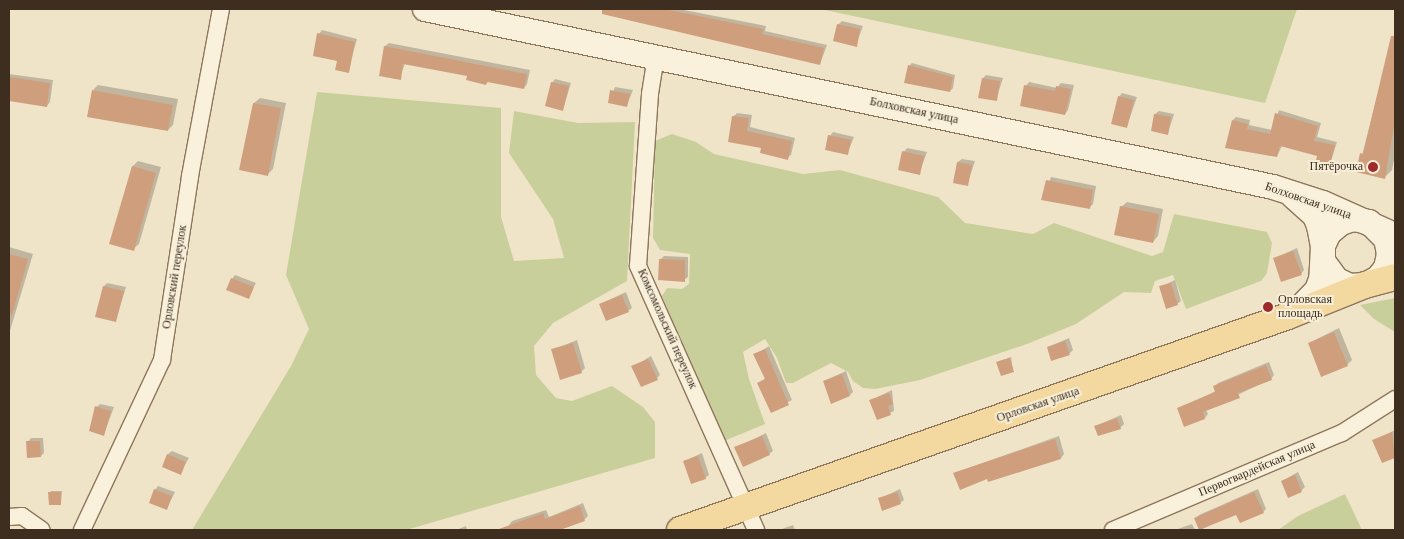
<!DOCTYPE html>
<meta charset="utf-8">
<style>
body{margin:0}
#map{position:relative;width:1404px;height:539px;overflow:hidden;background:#f0e4c8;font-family:"Times New Roman",serif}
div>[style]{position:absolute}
.green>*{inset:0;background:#c9cf9b}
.shadow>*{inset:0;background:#0003}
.building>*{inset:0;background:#cf9f7d}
.roads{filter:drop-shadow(1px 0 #8d765c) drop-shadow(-1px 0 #8d765c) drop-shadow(0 1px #8d765c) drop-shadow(0 -1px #8d765c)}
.minor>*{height:16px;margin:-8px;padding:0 8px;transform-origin:8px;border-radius:8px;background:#faf1dc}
.secondary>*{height:24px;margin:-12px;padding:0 12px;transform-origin:12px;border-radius:12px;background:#faf1dc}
.primary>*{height:26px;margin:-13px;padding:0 13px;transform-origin:13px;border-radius:13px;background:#f3d9a0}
.dots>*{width:14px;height:14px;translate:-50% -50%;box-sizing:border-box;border:2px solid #f7eed8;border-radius:50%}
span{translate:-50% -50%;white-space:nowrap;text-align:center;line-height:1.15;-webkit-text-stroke:4px #f7eed8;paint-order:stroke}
.street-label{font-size:12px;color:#3d2e20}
.poi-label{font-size:12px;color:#3d2e20}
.right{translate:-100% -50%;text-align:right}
.left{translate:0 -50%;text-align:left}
.frame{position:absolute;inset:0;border:10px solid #3d2e20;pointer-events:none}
</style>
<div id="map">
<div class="green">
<div style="clip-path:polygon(820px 9px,1297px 9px,1265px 103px)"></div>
<div style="clip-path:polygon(317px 92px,501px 108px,501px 217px,514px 261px,564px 258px,553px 219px,509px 153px,514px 111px,578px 123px,635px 122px,627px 281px,553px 323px,534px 346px,536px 375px,556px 398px,572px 401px,612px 386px,643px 407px,655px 422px,655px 458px,406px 530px,192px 530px,291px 366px,309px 329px,286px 275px)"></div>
<div style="clip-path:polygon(672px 134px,696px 142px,714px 154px,803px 174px,840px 170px,938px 197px,965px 223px,1033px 234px,1054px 223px,1152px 256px,1163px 252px,1174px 214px,1267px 232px,1272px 243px,1267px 273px,1261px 281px,1186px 309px,1173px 275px,1155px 281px,1151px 293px,1124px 292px,1076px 324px,1027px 344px,920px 380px,875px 389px,863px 388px,853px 381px,848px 372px,831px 363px,793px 383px,786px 383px,777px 358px,765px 339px,743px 352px,749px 379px,765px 424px,724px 441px,662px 296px,667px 288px,682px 289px,689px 284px,690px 254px,660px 250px,653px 238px,655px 141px)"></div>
<div style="clip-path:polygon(1395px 298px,1395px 332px,1374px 319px,1360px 305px)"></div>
<div style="clip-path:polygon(1345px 494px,1362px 530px,1278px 530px,1298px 516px)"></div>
</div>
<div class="shadow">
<div style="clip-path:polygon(603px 9px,679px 9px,766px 26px,765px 31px,827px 45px,820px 64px,602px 12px)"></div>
<div style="clip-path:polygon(842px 21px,863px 26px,856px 45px,838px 25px)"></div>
<div style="clip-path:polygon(322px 30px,357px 39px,348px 71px,319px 34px)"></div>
<div style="clip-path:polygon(1395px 40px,1395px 155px,1392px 170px,1384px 178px,1358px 171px,1390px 46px)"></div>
<div style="clip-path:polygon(389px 43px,530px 70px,527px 84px,524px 88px,489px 81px,486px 84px,468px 75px,405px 63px,400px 78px,385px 46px)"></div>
<div style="clip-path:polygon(912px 63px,955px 75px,953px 88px,950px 91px,909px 66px)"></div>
<div style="clip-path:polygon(9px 74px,53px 80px,50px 102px,47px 106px,9px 100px)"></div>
<div style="clip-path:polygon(986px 75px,1003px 78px,996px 100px,983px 78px)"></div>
<div style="clip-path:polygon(555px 79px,571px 83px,563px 109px,552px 83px)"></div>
<div style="clip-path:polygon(1029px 82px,1057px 88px,1061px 83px,1074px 85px,1068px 110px,1065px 114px,1026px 86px)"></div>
<div style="clip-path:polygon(98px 85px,178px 99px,173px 125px,168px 130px,93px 90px)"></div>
<div style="clip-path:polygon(615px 87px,633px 90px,627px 105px,609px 102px)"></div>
<div style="clip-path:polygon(1122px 93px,1137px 97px,1127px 126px,1119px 97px)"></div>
<div style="clip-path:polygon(260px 98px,286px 103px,273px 169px,268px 174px,241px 169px,254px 103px)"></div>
<div style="clip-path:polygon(1279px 110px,1321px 123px,1317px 137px,1337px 142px,1329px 167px,1319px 155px,1282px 146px,1277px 156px,1233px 120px,1236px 117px,1250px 120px,1249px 125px,1272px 130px)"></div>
<div style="clip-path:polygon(1159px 111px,1174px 114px,1168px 133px,1155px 114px)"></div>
<div style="clip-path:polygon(737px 113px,752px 115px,750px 127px,795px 138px,791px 155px,787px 158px,763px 147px,730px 141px,734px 116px)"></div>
<div style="clip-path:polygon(833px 132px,854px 137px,847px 154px,830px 136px)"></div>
<div style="clip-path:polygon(907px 148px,927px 152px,919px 174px,904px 152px)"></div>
<div style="clip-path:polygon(962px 159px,975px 161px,967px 185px,958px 162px)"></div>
<div style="clip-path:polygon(138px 161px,161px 167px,139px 244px,133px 249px,133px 166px)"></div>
<div style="clip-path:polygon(1051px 177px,1096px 186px,1093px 204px,1089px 208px,1043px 199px)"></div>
<div style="clip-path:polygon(1127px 202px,1163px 209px,1158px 236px,1153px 242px,1121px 207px)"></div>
<div style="clip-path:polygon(9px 247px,33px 254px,9px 334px)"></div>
<div style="clip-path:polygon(1297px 248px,1304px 270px,1301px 274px,1275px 258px)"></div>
<div style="clip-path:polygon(664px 256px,688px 257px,688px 277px,684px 280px,660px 260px)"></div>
<div style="clip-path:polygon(235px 275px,256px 283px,248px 298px,232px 279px)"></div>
<div style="clip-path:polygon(1175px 280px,1181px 301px,1177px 304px,1160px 287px)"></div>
<div style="clip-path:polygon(107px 283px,126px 287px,116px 320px,104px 286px)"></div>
<div style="clip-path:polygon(626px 292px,632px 308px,628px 311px,600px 304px)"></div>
<div style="clip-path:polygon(1339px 328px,1352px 360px,1347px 365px,1309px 343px)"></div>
<div style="clip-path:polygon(1069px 338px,1073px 350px,1069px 354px,1048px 347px)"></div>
<div style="clip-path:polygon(577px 340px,585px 368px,581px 372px,552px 350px)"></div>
<div style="clip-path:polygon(769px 346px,792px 400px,771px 411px,759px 383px,766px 378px,755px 355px)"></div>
<div style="clip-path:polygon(651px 356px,660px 375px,657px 378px,633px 367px)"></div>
<div style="clip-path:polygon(1011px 357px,1013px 371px,998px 362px,999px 361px)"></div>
<div style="clip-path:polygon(1269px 362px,1274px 375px,1271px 379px,1206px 410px,1208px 414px,1205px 418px,1178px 409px,1216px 391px,1214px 387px,1218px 383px)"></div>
<div style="clip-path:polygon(846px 371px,853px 392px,850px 395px,824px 381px)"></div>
<div style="clip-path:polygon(892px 390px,894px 411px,877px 419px,871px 400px)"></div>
<div style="clip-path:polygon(100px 404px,114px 407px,104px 434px,97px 407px)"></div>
<div style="clip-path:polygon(1121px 415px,1124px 424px,1120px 428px,1096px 426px)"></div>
<div style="clip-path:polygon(1395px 430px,1395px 456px,1382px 462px,1373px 441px)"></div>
<div style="clip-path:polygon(766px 433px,773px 451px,769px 454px,736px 448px)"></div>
<div style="clip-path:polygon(1059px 436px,1064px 454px,1061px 458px,988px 477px,954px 473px)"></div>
<div style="clip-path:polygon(31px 438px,43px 438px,44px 453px,41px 456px,28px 442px)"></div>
<div style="clip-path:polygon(172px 451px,189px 458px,180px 473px,168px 454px)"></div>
<div style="clip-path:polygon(702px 453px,709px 475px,705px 478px,684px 461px)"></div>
<div style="clip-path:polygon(1298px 472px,1305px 487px,1301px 491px,1282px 481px)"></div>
<div style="clip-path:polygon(158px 486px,175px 492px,167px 508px,155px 490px)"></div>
<div style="clip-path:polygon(900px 489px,904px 500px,900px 503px,879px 499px)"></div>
<div style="clip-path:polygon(1258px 489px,1266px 509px,1263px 512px,1237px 513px,1200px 530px,1195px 519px,1199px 515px)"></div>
<div style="clip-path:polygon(51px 491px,62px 491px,61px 503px,50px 493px)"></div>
<div style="clip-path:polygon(583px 503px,588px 516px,585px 519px,553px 530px,511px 530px,509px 525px,512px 521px,546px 510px,549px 517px)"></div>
<div style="clip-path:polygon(1192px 524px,1195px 530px,1175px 530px)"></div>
<div style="clip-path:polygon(793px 525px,795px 530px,779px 530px)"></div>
<div style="clip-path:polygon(466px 526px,467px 530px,456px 530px)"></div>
</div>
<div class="building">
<div style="clip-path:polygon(602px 9px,664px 9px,763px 29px,762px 34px,824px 48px,820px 65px,602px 14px)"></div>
<div style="clip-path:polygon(837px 24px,860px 29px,857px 47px,833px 41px)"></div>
<div style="clip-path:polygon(317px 33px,355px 42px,349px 73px,335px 70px,337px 61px,313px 56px)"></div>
<div style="clip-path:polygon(1391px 36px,1395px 36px,1395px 120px,1385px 179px,1356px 172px,1360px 153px,1363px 154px)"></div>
<div style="clip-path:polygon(384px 46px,527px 74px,524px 89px,487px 82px,486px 85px,466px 80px,467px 76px,403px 64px,401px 80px,379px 76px)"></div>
<div style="clip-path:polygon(908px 65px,953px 77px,950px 92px,904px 83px)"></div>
<div style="clip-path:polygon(9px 77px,50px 83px,47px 107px,9px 101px)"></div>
<div style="clip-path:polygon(982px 78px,1000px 81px,997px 101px,978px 98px)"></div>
<div style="clip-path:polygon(551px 82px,569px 86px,563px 111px,545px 106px)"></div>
<div style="clip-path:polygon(1024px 85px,1055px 91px,1056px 86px,1071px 89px,1065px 115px,1020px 106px)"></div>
<div style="clip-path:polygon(92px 90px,173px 105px,168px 131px,87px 117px)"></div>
<div style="clip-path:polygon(610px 90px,630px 94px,627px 107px,608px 103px)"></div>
<div style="clip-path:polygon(1118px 96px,1134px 100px,1127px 128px,1111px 124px)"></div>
<div style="clip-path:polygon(253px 103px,281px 108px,268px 176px,239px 170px)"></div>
<div style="clip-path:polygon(1275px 113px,1318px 126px,1314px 141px,1335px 145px,1329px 168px,1315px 165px,1317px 156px,1280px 146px,1277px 157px,1225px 148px,1232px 120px,1248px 124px,1247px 129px,1270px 134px)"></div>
<div style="clip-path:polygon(1154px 114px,1171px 117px,1168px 135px,1151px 131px)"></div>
<div style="clip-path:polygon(732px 116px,749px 118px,747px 131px,792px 141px,788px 160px,760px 153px,761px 148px,728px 142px)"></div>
<div style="clip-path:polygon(828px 135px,851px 140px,848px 155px,825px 150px)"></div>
<div style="clip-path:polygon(902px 151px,924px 156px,920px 175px,898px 170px)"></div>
<div style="clip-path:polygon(957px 162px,972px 165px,968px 186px,953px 183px)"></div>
<div style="clip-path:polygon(132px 166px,156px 173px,134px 251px,109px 244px)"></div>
<div style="clip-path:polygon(1046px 180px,1093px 190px,1090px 209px,1041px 200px)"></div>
<div style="clip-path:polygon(1120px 206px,1159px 214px,1153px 243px,1114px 235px)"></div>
<div style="clip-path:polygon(1293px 251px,1302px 275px,1281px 282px,1273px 258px)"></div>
<div style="clip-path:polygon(9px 254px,28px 259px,12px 315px,9px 314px)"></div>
<div style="clip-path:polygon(659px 259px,685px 260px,685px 282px,658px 280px)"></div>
<div style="clip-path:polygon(231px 278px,254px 287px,249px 299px,226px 290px)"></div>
<div style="clip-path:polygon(1171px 283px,1178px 305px,1166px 309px,1159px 286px)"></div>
<div style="clip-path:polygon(103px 286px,124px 291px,116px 322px,95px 317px)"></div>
<div style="clip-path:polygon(622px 295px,629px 312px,606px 321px,599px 304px)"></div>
<div style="clip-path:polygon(1334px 332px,1348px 366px,1321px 377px,1308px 343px)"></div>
<div style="clip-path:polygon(1065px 341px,1070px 355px,1051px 361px,1047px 347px)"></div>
<div style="clip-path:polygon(573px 343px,582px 373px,560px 380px,551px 349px)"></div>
<div style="clip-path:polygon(765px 349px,789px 405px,771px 413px,757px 383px,765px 379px,753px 354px)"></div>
<div style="clip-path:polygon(1010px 358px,1014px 372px,1001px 376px,996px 362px)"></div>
<div style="clip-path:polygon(648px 359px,658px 380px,641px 387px,631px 366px)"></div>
<div style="clip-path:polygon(1266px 365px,1272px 380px,1238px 393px,1240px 398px,1203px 412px,1205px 419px,1184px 427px,1177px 408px,1215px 392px,1213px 386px)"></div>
<div style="clip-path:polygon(842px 374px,850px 396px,831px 404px,823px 381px)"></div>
<div style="clip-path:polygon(889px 393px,893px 404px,888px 406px,891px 415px,877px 420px,869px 400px)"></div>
<div style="clip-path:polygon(95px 406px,111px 411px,104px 436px,89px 431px)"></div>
<div style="clip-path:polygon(1117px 418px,1121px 429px,1098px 436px,1094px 426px)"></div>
<div style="clip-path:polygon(1392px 432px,1395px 458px,1382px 463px,1372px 440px)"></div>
<div style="clip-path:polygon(762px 436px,770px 455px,743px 467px,734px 447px)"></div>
<div style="clip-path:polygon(1055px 439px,1061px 459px,988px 482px,987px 479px,960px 490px,953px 473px)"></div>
<div style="clip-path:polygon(26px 441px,40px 441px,41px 457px,27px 458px)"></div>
<div style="clip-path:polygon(167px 454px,186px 462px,181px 475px,162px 467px)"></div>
<div style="clip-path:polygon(698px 456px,706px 479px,691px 484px,683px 461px)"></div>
<div style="clip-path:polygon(1295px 475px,1302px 492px,1288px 498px,1281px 481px)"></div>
<div style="clip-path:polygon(154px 489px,172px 496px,167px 510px,149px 503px)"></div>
<div style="clip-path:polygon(48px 492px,61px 492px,61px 505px,49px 505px)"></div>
<div style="clip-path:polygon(897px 492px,901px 504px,882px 511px,878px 498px)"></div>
<div style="clip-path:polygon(1254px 492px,1264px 513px,1240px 523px,1236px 515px,1199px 530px,1194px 518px)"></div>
<div style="clip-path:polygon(580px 506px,585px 521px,560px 530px,496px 530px,543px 513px,545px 519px)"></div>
</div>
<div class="roads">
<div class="minor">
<div style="left:656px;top:56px;width:38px;rotate:99deg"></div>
<div style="left:650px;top:94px;width:172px;rotate:94deg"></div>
<div style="left:638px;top:266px;width:289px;rotate:65.9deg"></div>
<div style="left:9px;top:517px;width:13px;rotate:-4deg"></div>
<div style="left:22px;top:516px;width:24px;rotate:35deg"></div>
<div style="left:82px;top:530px;width:188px;rotate:-64.8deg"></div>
<div style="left:162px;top:360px;width:186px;rotate:-81.3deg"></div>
<div style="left:190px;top:176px;width:170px;rotate:-79.5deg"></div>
<div style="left:1113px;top:530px;width:249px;rotate:-23deg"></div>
<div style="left:1342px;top:433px;width:63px;rotate:-32.7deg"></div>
</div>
<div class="secondary">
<div style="left:425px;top:9px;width:866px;rotate:11.85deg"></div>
<div style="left:1273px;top:187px;width:52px;rotate:17.7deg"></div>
<div style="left:1323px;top:203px;width:79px;rotate:24deg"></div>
<div style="left:1293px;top:196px;width:30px;rotate:42deg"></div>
<div style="left:1315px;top:216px;width:11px;rotate:68deg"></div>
<div style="left:1319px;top:226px;width:20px;rotate:79deg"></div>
<div style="left:1323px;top:246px;width:15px;rotate:90deg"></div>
<div style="left:1323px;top:261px;width:24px;rotate:54deg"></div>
<div style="left:1337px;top:280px;width:14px;rotate:25deg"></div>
<div style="left:1350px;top:286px;width:15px;rotate:-4deg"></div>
<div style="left:1365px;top:285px;width:15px;rotate:-28deg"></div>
<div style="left:1378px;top:278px;width:13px;rotate:-51deg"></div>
<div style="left:1386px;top:268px;width:14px;rotate:-78deg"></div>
<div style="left:1389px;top:254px;width:15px;rotate:-101deg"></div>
<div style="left:1386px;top:239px;width:24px;rotate:-135deg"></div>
<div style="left:1369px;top:222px;width:16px;rotate:-169deg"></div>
<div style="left:1353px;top:219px;width:13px;rotate:162deg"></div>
<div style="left:1341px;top:223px;width:16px;rotate:140deg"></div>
<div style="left:1329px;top:233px;width:14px;rotate:115deg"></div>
<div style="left:1323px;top:246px;width:33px;rotate:93deg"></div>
<div style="left:1321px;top:279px;width:12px;rotate:110deg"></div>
<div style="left:1317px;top:290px;width:32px;rotate:134deg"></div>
</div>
<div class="primary">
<div style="left:680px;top:530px;width:645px;rotate:-19.39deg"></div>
<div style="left:1288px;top:316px;width:83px;rotate:-21.9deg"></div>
<div style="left:1365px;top:285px;width:31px;rotate:-15deg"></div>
</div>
</div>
<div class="dots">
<div style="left:1373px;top:167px;background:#9e2a2b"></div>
<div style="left:1268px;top:307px;background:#9e2a2b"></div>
</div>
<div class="street-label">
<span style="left:914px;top:111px;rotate:12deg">Болховская улица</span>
<span style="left:1308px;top:201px;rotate:19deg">Болховская улица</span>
<span style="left:175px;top:277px;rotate:-81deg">Орловский переулок</span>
<span style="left:667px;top:329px;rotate:66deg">Комсомольский переулок</span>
<span style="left:1038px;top:405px;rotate:-19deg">Орловская улица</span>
<span style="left:1257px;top:469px;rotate:-23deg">Первогвардейская улица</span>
</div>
<div class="poi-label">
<span class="right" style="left:1363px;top:167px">Пятёрочка</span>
<span class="left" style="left:1278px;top:307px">Орловская<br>площадь</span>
</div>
<div class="frame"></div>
</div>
